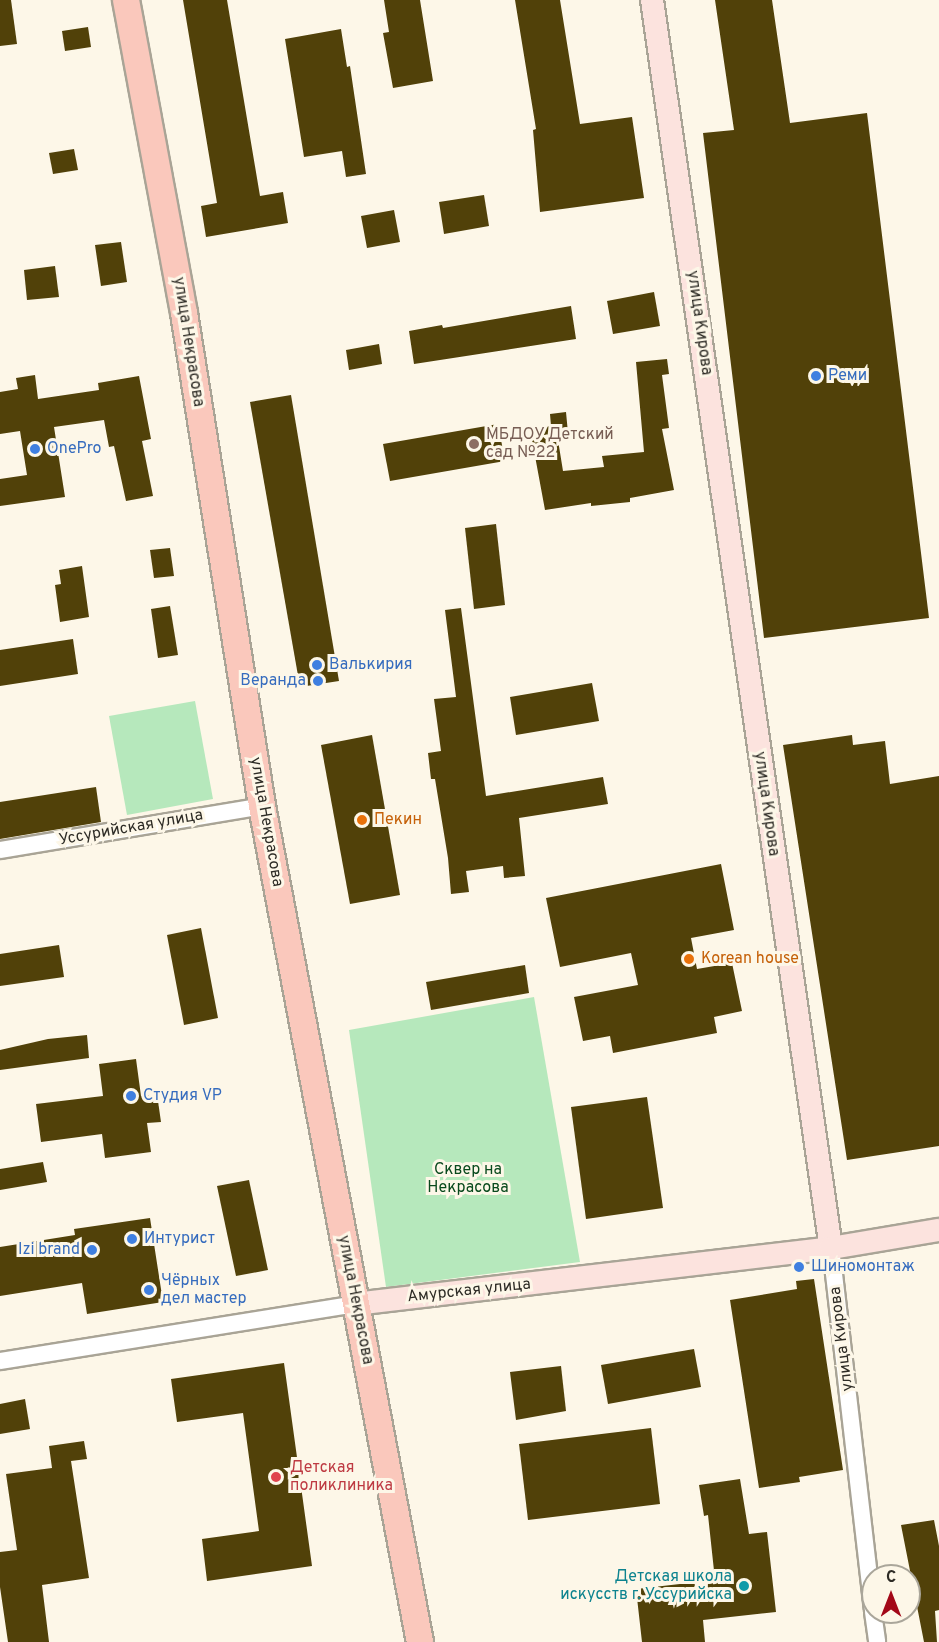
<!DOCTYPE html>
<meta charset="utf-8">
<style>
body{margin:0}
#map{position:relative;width:939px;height:1642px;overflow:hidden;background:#fdf7e8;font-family:Overpass,sans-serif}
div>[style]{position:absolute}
.green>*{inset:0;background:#b6e8bc}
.building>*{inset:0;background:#514109}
.roads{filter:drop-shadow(2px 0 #a9a496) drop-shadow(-2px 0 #a9a496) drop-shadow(0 2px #a9a496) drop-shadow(0 -2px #a9a496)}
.street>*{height:16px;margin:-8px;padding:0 8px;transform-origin:8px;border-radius:8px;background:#fff}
.secondary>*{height:22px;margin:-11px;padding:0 11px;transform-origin:11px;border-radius:11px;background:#fce3de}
.primary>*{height:26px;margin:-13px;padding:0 13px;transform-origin:13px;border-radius:13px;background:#fac8bc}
.dots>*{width:16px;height:16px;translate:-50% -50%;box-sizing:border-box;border:3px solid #fdf7e8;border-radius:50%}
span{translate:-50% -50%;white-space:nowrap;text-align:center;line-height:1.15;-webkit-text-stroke:6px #fdf7e8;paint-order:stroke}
.street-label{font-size:16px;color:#2e2c26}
.shop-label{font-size:16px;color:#366cbe}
.left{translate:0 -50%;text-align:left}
.right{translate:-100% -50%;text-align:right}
.education-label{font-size:16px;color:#785e54}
.food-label{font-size:16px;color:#c56008}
.park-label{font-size:16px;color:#094a1d}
.health-label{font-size:16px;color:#be3a42}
.culture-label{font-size:16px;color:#0d838f}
.north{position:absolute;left:861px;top:1564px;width:60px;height:60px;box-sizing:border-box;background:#fdf7e8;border:2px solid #aaa69a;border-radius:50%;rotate:0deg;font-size:16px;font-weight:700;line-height:24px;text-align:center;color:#2e2c26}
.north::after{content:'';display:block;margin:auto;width:21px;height:27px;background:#a30818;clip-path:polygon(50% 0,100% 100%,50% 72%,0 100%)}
</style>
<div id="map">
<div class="green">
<div style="clip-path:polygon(195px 701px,213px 799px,127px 815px,109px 716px)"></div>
<div style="clip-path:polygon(534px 997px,580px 1262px,386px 1287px,349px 1030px)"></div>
</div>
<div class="building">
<div style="clip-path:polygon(0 0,11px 0,17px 44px,0 46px)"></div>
<div style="clip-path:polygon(183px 0,227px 0,260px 196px,283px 192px,288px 223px,206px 237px,201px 206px,217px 203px)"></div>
<div style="clip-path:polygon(384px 0,420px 0,433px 81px,393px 88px,383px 33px,389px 32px)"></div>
<div style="clip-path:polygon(515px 0,560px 0,580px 124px,632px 117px,644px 198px,540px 212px,533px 130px,536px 129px)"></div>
<div style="clip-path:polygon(715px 0,772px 0,790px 123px,867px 113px,929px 618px,764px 638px,703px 133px,734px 130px)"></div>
<div style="clip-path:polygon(88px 27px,91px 47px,65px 51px,62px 31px)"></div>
<div style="clip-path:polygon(341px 29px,347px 67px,350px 66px,366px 174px,346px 177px,342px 151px,304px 157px,285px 39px)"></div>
<div style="clip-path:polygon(74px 149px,78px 170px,53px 174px,49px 153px)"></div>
<div style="clip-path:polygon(484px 195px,489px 226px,444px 234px,439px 202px)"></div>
<div style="clip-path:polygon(394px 210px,400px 242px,367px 248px,361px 216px)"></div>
<div style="clip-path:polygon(121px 242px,127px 282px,101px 286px,95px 245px)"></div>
<div style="clip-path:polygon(55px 266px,59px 297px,27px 300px,24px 270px)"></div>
<div style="clip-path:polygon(654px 292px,660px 326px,613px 334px,607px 301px)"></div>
<div style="clip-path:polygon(571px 306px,576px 339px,414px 364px,409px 331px,442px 325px,443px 328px)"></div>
<div style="clip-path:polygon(379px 344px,382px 364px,349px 370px,346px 350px)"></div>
<div style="clip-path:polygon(667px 359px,669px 374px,662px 375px,669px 428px,662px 429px,674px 490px,630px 498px,630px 502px,591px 506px,591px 503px,545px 510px,530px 429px,551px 426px,550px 414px,566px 412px,568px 433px,557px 434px,563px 471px,604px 467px,602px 456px,644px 452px,636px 362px)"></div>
<div style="clip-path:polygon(35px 375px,38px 399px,99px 390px,98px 383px,139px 376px,151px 439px,142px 441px,153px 496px,126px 501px,114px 446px,109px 447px,104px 420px,54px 427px,65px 497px,0 506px,0 479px,27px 475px,20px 431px,0 434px,0 392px,18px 389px,16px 378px)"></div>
<div style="clip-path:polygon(291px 395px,339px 681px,300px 687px,250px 402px)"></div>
<div style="clip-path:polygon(498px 424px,505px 461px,390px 481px,383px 444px)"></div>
<div style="clip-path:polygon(496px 524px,505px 605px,474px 609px,465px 528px)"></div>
<div style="clip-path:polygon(170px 548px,174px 576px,154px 578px,150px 550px)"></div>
<div style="clip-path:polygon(82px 566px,89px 617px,60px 622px,55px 585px,61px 584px,59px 570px)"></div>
<div style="clip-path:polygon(170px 606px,178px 655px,158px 658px,151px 609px)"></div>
<div style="clip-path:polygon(461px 608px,486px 796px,603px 777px,608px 804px,519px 818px,525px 876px,504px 878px,503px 866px,466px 871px,469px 892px,451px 894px,448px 858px,435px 779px,431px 779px,428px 753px,441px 751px,434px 699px,456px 697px,445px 610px)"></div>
<div style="clip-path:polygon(73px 639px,78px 674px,0 686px,0 650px)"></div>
<div style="clip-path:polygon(592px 683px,599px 721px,516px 735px,510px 697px)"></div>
<div style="clip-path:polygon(372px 735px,400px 895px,350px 904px,321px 745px)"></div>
<div style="clip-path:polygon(852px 735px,853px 745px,885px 741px,890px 784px,939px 776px,939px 1146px,847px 1160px,783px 745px)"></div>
<div style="clip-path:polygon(96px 787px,101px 822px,0 839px,0 802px)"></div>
<div style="clip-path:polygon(721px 864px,734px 930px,691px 938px,697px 969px,732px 963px,742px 1011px,714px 1017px,717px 1033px,613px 1053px,610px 1036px,583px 1041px,574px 997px,638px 985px,631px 953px,560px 967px,546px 898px)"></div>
<div style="clip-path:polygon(201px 928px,218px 1018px,184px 1025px,167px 935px)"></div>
<div style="clip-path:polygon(59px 945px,64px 977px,0 986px,0 954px)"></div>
<div style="clip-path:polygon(525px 965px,529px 993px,431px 1010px,426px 982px)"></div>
<div style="clip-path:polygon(87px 1035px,89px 1058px,0 1070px,0 1050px,48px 1039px)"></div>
<div style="clip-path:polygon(136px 1059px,141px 1096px,157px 1094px,161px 1122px,147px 1123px,151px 1152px,105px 1158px,102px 1134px,41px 1142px,36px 1104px,103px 1096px,99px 1064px)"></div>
<div style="clip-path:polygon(647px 1097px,663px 1208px,586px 1219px,571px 1107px)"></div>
<div style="clip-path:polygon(43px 1162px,47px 1182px,0 1190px,0 1169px)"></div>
<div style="clip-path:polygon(249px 1180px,268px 1270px,236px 1276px,217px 1186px)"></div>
<div style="clip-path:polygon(150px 1218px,163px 1302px,87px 1314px,82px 1283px,0 1296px,0 1247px,75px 1235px,74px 1229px)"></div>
<div style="clip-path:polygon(814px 1279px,843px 1470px,799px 1477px,800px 1482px,759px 1488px,730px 1300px,797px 1289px,796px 1281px)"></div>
<div style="clip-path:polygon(694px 1349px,701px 1387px,608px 1404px,601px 1365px)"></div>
<div style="clip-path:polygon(284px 1363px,312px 1566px,207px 1581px,202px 1539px,259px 1531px,243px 1413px,177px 1422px,171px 1379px)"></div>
<div style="clip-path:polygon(561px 1366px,566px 1411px,516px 1420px,510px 1372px)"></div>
<div style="clip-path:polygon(25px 1399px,30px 1429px,0 1434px,0 1404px)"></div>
<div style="clip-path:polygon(651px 1428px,660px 1504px,528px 1520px,519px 1444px)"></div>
<div style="clip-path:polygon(84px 1441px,87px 1459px,71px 1461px,89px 1578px,42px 1585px,49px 1642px,8px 1642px,0 1587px,0 1552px,17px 1550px,6px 1474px,52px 1468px,49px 1446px)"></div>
<div style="clip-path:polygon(740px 1479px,749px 1534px,767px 1532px,776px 1612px,703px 1620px,705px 1642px,642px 1642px,636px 1589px,715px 1580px,708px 1515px,704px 1516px,699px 1485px)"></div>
<div style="clip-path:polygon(934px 1520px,939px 1546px,939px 1610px,935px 1611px,937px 1642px,924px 1642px,901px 1525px)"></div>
</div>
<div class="roads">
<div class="street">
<div style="left:0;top:850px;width:266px;rotate:-9.5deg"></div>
<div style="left:831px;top:1248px;width:363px;rotate:83.4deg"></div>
<div style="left:0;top:1361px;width:360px;rotate:-9.1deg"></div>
<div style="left:873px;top:1612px;width:30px;rotate:82deg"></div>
</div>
<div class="secondary">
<div style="left:652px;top:0;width:1261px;rotate:81.84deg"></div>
<div style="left:355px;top:1304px;width:479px;rotate:-6.7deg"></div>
<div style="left:831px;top:1248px;width:109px;rotate:-9.5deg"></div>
</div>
<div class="primary">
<div style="left:126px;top:0;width:318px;rotate:79.5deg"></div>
<div style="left:184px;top:313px;width:499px;rotate:81deg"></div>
<div style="left:262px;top:806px;width:851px;rotate:79.3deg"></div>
</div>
</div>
<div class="dots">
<div style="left:816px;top:376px;background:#3f7fe0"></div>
<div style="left:474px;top:444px;background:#8d6e63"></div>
<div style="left:35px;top:449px;background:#3f7fe0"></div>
<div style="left:317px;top:665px;background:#3f7fe0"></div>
<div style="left:318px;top:681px;background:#3f7fe0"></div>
<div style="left:362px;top:820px;background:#e8710a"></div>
<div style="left:689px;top:959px;background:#e8710a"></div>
<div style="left:131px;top:1096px;background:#3f7fe0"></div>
<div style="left:132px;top:1239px;background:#3f7fe0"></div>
<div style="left:92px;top:1250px;background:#3f7fe0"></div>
<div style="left:799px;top:1267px;background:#3f7fe0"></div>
<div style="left:149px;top:1290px;background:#3f7fe0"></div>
<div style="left:276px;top:1477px;background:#e0444e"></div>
<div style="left:744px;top:1586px;background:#0f9aa8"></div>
</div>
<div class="street-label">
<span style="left:699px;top:323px;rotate:82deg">улица Кирова</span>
<span style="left:188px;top:342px;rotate:81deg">улица Некрасова</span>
<span style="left:766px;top:804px;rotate:82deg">улица Кирова</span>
<span style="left:266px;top:822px;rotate:80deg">улица Некрасова</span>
<span style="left:131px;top:828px;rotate:-10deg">Уссурийская улица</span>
<span style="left:469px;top:1291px;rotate:-6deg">Амурская улица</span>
<span style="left:355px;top:1300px;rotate:79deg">улица Некрасова</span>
<span style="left:842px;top:1339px;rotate:-97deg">улица Кирова</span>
</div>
<div class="shop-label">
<span class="left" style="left:828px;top:376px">Реми</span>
<span class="left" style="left:47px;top:449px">OnePro</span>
<span class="left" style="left:329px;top:665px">Валькирия</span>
<span class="right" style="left:306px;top:681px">Веранда</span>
<span class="left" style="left:143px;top:1096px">Студия VP</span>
<span class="left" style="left:144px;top:1239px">Интурист</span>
<span class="right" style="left:80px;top:1250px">Izi brand</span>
<span class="left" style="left:811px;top:1267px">Шиномонтаж</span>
<span class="left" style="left:161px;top:1290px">Чёрных<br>дел мастер</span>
</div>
<div class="education-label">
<span class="left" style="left:486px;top:444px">МБДОУ Детский<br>сад №22</span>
</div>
<div class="food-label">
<span class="left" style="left:374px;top:820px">Пекин</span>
<span class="left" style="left:701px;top:959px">Korean house</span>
</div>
<div class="park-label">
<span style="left:468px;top:1179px">Сквер на<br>Некрасова</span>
</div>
<div class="health-label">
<span class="left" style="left:290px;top:1477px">Детская<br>поликлиника</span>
</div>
<div class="culture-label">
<span class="right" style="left:732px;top:1586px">Детская школа<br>искусств г. Уссурийска</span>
</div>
<div class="north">С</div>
</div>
